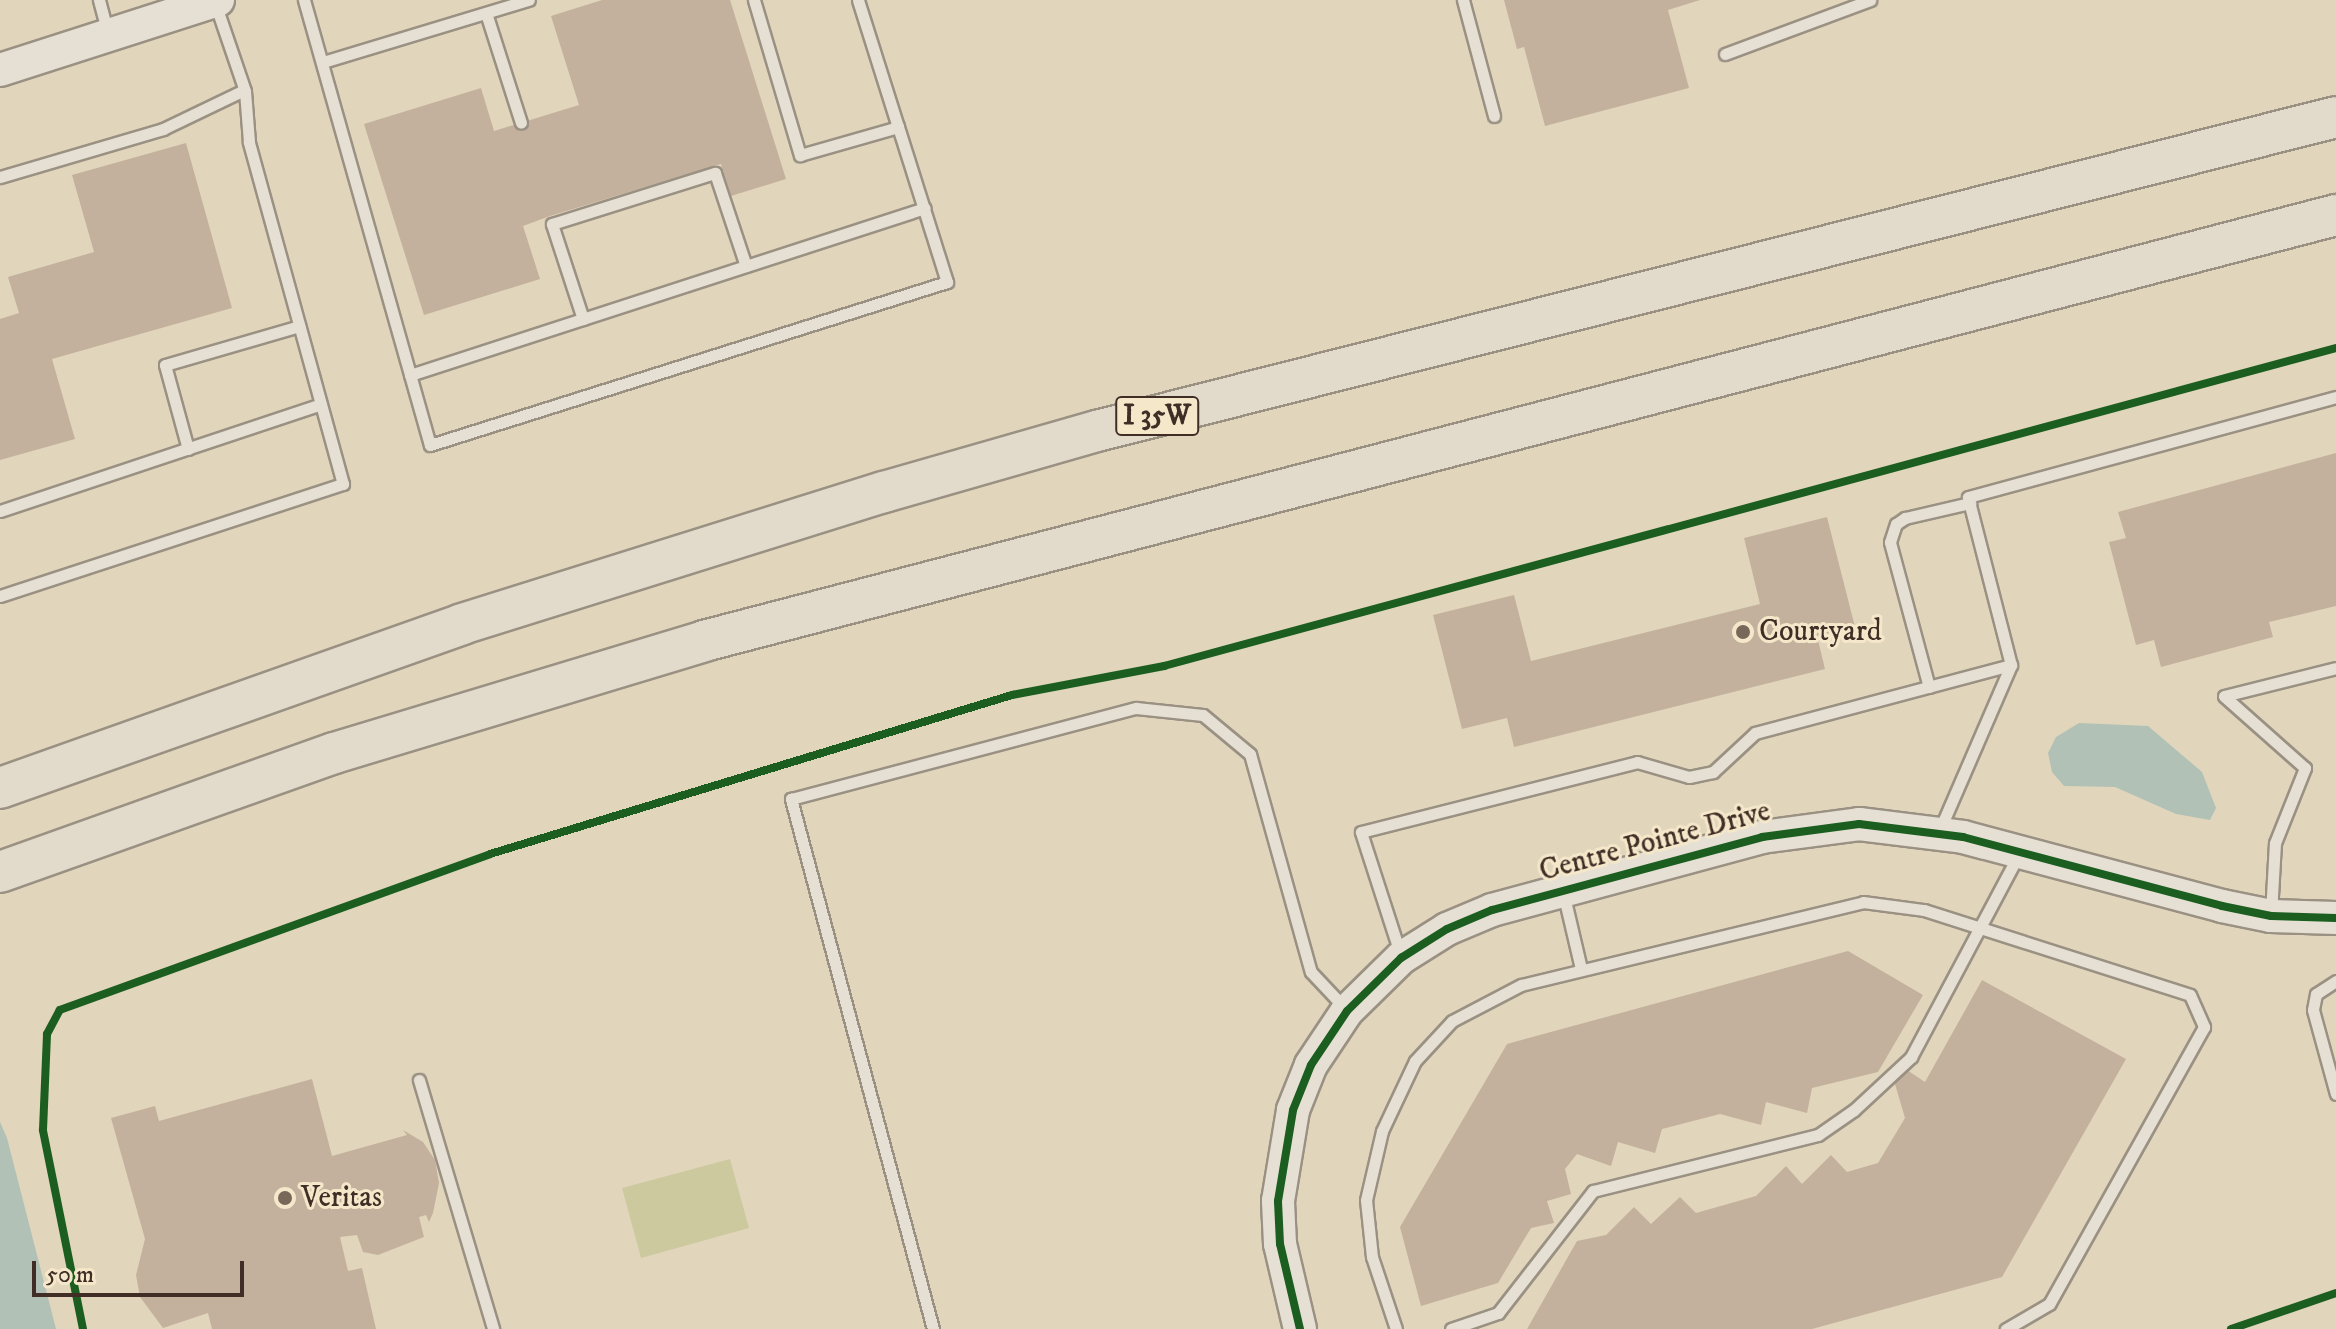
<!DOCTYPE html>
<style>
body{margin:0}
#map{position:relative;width:2336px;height:1329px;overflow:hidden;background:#e1d5bc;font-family:"IM FELL DW Pica",serif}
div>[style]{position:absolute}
.green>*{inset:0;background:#cdc99f}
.water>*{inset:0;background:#b2c1b6}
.building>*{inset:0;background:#c3b19d}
.roads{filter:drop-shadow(2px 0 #9a9183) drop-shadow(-2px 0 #9a9183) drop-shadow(0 2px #9a9183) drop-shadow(0 -2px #9a9183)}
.lane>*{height:11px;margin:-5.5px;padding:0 5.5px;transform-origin:5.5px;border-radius:5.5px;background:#e6e0d4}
.secondary>*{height:32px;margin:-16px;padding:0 16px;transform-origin:16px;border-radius:16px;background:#e6e0d4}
.highway>*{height:40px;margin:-20px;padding:0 20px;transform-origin:20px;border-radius:20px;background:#e2dbcc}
.cycleway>*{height:8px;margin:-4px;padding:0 4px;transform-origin:4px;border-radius:4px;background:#1b5e20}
.dots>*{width:22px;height:22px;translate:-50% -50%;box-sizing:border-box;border:4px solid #f5e8ca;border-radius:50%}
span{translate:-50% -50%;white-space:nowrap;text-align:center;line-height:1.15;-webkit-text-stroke:6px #f5e8ca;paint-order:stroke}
.shield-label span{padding:2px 6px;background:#f5e8ca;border:2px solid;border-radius:6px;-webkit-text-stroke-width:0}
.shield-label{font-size:28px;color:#402d26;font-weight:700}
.poi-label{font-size:30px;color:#402d26}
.left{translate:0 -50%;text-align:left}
.street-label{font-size:30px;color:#402d26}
.scale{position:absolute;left:32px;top:1261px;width:212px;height:36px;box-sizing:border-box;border:4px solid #402d26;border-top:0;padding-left:10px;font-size:24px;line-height:28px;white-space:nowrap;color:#402d26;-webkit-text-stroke:6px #f5e8ca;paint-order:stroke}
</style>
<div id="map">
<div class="green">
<div style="clip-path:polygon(730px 1159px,749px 1228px,641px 1258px,622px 1188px)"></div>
</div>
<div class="water">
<div style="clip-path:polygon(2079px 723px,2148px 726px,2202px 772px,2216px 808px,2210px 820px,2176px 814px,2115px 787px,2064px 786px,2052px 772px,2048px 753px,2056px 737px)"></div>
<div style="clip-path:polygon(0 1122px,7px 1138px,56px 1329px,0 1329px)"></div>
</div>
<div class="building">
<div style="clip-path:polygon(602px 0,730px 0,786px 179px,731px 196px,721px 164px,550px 216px,523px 226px,540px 279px,424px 315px,364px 124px,481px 88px,494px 131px,579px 105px,551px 16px)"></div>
<div style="clip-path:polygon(1504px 0,1700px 0,1668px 10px,1689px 88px,1545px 126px,1524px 47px,1517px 49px)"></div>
<div style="clip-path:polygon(186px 143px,232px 308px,52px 359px,75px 439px,0 460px,0 319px,19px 313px,8px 277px,94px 252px,72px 175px)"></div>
<div style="clip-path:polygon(2336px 453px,2336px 606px,2269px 622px,2273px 637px,2161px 667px,2154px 640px,2136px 645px,2109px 542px,2126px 538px,2118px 512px)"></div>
<div style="clip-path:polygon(1827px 517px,1855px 627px,1817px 636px,1825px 669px,1514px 747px,1507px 718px,1462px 729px,1433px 615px,1514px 595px,1531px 661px,1760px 604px,1744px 538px)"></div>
<div style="clip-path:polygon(1848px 951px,1923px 995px,1878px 1072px,1812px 1088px,1807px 1113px,1766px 1102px,1761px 1125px,1720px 1114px,1662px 1129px,1655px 1153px,1618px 1142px,1611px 1166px,1577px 1154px,1565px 1169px,1571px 1194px,1547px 1201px,1554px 1223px,1531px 1228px,1498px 1283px,1421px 1306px,1400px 1227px,1507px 1044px)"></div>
<div style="clip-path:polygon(1982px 980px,2126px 1059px,2002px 1277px,1812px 1329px,1527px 1329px,1577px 1241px,1606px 1235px,1634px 1207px,1651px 1224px,1680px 1197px,1696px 1213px,1756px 1196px,1786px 1166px,1802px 1184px,1831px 1155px,1847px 1172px,1878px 1163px,1905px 1118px,1895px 1084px,1904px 1068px,1925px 1082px)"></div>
<div style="clip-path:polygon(312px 1079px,332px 1156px,407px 1135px,403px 1130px,423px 1142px,435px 1160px,439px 1183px,433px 1213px,429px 1222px,426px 1215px,419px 1217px,424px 1237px,378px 1255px,363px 1252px,357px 1235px,340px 1237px,348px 1271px,362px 1268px,376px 1329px,212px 1329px,208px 1313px,163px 1328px,140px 1297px,136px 1275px,145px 1239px,111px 1118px,155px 1106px,159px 1121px)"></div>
</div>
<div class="roads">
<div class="lane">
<div style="left:99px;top:0;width:35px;rotate:75deg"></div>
<div style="left:304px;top:0;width:462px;rotate:74.2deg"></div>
<div style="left:430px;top:445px;width:542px;rotate:-17.5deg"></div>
<div style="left:947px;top:282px;width:163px;rotate:-107.5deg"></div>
<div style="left:754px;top:0;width:162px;rotate:73.5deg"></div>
<div style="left:800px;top:155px;width:102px;rotate:-15.9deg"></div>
<div style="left:898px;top:127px;width:133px;rotate:-107.5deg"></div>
<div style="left:1463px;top:0;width:120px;rotate:75deg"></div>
<div style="left:486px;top:13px;width:115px;rotate:72.3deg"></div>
<div style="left:1725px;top:54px;width:155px;rotate:-20.4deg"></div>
<div style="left:323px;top:62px;width:215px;rotate:-16.8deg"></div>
<div style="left:0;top:177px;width:170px;rotate:-16.4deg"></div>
<div style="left:163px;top:129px;width:90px;rotate:-25.7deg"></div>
<div style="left:583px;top:319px;width:100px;rotate:-108.1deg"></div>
<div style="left:552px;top:224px;width:171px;rotate:-17.4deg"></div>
<div style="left:715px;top:173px;width:98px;rotate:71.6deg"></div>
<div style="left:410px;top:375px;width:541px;rotate:-17.97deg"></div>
<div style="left:188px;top:449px;width:87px;rotate:-105.3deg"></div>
<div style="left:165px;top:365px;width:140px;rotate:-16.2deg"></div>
<div style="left:0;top:511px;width:338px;rotate:-18.4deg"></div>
<div style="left:0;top:596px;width:361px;rotate:-18.1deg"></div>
<div style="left:343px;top:484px;width:355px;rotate:-105.4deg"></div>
<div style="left:249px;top:142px;width:51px;rotate:-94.5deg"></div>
<div style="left:245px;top:91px;width:93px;rotate:-108.8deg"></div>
<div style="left:2011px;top:665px;width:173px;rotate:-104.4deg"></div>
<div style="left:1968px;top:497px;width:381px;rotate:-15.2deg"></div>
<div style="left:1929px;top:687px;width:150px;rotate:-105.1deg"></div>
<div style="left:1890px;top:542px;width:19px;rotate:-72deg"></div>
<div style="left:1896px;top:524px;width:11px;rotate:-34deg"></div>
<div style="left:1905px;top:518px;width:67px;rotate:-13deg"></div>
<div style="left:1563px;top:892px;width:79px;rotate:76.8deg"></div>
<div style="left:2271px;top:914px;width:71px;rotate:-86.8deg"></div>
<div style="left:2275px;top:843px;width:81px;rotate:-68.2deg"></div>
<div style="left:2305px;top:768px;width:108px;rotate:-138.4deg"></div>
<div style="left:2224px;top:696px;width:115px;rotate:-14deg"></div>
<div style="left:1400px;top:953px;width:127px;rotate:-107.9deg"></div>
<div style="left:1361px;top:832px;width:285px;rotate:-14.2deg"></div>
<div style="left:1637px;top:762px;width:54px;rotate:16.1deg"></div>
<div style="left:1689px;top:777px;width:25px;rotate:-12deg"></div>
<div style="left:1713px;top:772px;width:57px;rotate:-42.9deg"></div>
<div style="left:1755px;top:733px;width:265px;rotate:-14.9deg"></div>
<div style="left:2011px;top:665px;width:181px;rotate:113.4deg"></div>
<div style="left:2336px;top:981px;width:24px;rotate:147deg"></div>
<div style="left:2316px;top:994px;width:16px;rotate:101deg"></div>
<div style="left:2313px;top:1010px;width:87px;rotate:74.7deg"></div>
<div style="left:419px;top:1080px;width:260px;rotate:73.4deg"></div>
<div style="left:933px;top:1329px;width:549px;rotate:-105deg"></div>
<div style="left:791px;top:799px;width:357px;rotate:-14.8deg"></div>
<div style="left:1136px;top:708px;width:67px;rotate:6deg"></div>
<div style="left:1203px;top:715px;width:61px;rotate:39.7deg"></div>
<div style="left:1250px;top:754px;width:226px;rotate:74.4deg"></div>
<div style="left:1311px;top:972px;width:48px;rotate:46.7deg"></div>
<div style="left:1396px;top:1329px;width:76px;rotate:-108.4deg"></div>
<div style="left:1372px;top:1257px;width:57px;rotate:-96deg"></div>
<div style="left:1366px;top:1200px;width:71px;rotate:-76.9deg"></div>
<div style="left:1382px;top:1131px;width:77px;rotate:-64.8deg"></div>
<div style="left:1415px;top:1061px;width:54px;rotate:-47.2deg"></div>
<div style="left:1452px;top:1021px;width:78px;rotate:-27.6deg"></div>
<div style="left:1521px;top:985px;width:352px;rotate:-13.6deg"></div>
<div style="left:1863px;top:902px;width:62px;rotate:7.5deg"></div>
<div style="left:1924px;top:910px;width:279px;rotate:17.7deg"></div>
<div style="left:2190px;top:995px;width:35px;rotate:66deg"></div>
<div style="left:2204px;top:1027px;width:317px;rotate:119.2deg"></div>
<div style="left:2049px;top:1304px;width:50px;rotate:149.8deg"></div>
<div style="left:1451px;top:1329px;width:50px;rotate:-18.8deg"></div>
<div style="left:1498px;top:1313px;width:155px;rotate:-52.1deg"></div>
<div style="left:1593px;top:1191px;width:232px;rotate:-14deg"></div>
<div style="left:1818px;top:1135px;width:44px;rotate:-34.8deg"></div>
<div style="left:1854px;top:1110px;width:78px;rotate:-42.9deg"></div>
<div style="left:1911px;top:1057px;width:228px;rotate:-62deg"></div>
</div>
<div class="secondary">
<div style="left:0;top:70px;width:229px;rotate:-17.8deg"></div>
<div style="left:1300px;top:1329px;width:87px;rotate:-103.2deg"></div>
<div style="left:1280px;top:1244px;width:43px;rotate:-92.7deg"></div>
<div style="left:1278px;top:1201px;width:92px;rotate:-80.6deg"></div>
<div style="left:1293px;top:1110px;width:48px;rotate:-68.2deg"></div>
<div style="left:1311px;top:1065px;width:65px;rotate:-56.3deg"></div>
<div style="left:1347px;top:1011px;width:76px;rotate:-44.5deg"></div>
<div style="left:1401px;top:958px;width:54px;rotate:-32.2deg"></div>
<div style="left:1447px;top:929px;width:49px;rotate:-22.9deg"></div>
<div style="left:1492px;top:910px;width:280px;rotate:-15.1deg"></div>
<div style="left:1762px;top:837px;width:98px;rotate:-7.6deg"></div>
<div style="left:1859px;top:824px;width:105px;rotate:7.1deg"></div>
<div style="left:1963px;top:837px;width:268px;rotate:14.9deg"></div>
<div style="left:2222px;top:906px;width:50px;rotate:11.5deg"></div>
<div style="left:2271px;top:916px;width:65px;rotate:1.8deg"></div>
</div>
<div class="highway">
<div style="left:0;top:788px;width:490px;rotate:-19.5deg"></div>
<div style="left:462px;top:624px;width:442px;rotate:-17.4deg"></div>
<div style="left:884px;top:492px;width:222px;rotate:-16deg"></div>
<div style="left:1097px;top:431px;width:1278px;rotate:-14.22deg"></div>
<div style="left:0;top:872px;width:355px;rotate:-19.6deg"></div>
<div style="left:334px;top:753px;width:387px;rotate:-16.8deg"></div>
<div style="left:704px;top:641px;width:1687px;rotate:-14.63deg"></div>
</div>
</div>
<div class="cycleway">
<div style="left:83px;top:1329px;width:203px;rotate:-101.4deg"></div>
<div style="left:43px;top:1130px;width:96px;rotate:-87.6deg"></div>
<div style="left:47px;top:1034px;width:27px;rotate:-62deg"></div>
<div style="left:60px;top:1010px;width:457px;rotate:-19.9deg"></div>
<div style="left:490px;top:854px;width:546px;rotate:-16.94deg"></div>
<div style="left:1012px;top:695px;width:155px;rotate:-10.8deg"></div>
<div style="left:1164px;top:666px;width:1214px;rotate:-15.18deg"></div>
<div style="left:1300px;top:1329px;width:87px;rotate:-103.2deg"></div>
<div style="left:1280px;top:1244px;width:43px;rotate:-92.7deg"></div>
<div style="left:1278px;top:1201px;width:92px;rotate:-80.6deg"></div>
<div style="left:1293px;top:1110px;width:48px;rotate:-68.2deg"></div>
<div style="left:1311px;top:1065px;width:65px;rotate:-56.3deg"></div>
<div style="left:1347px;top:1011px;width:76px;rotate:-44.5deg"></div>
<div style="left:1401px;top:958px;width:54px;rotate:-32.2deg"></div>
<div style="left:1447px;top:929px;width:49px;rotate:-22.9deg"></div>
<div style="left:1492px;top:910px;width:280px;rotate:-15.1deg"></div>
<div style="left:1762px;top:837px;width:98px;rotate:-7.6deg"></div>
<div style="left:1859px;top:824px;width:105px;rotate:7.1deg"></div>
<div style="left:1963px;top:837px;width:268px;rotate:14.9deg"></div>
<div style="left:2222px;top:906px;width:50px;rotate:11.5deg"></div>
<div style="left:2271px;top:916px;width:65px;rotate:1.8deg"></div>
<div style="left:2231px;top:1329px;width:111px;rotate:-18.9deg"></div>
</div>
<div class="dots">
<div style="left:1743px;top:632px;background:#78685a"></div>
<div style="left:285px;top:1198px;background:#78685a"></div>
</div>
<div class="shield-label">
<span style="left:1157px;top:416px">I 35W</span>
</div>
<div class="poi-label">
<span class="left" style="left:1759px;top:632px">Courtyard</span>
<span class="left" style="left:301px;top:1198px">Veritas</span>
</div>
<div class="street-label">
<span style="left:1655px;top:842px;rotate:-15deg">Centre Pointe Drive</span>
</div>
<div class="scale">50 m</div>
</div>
